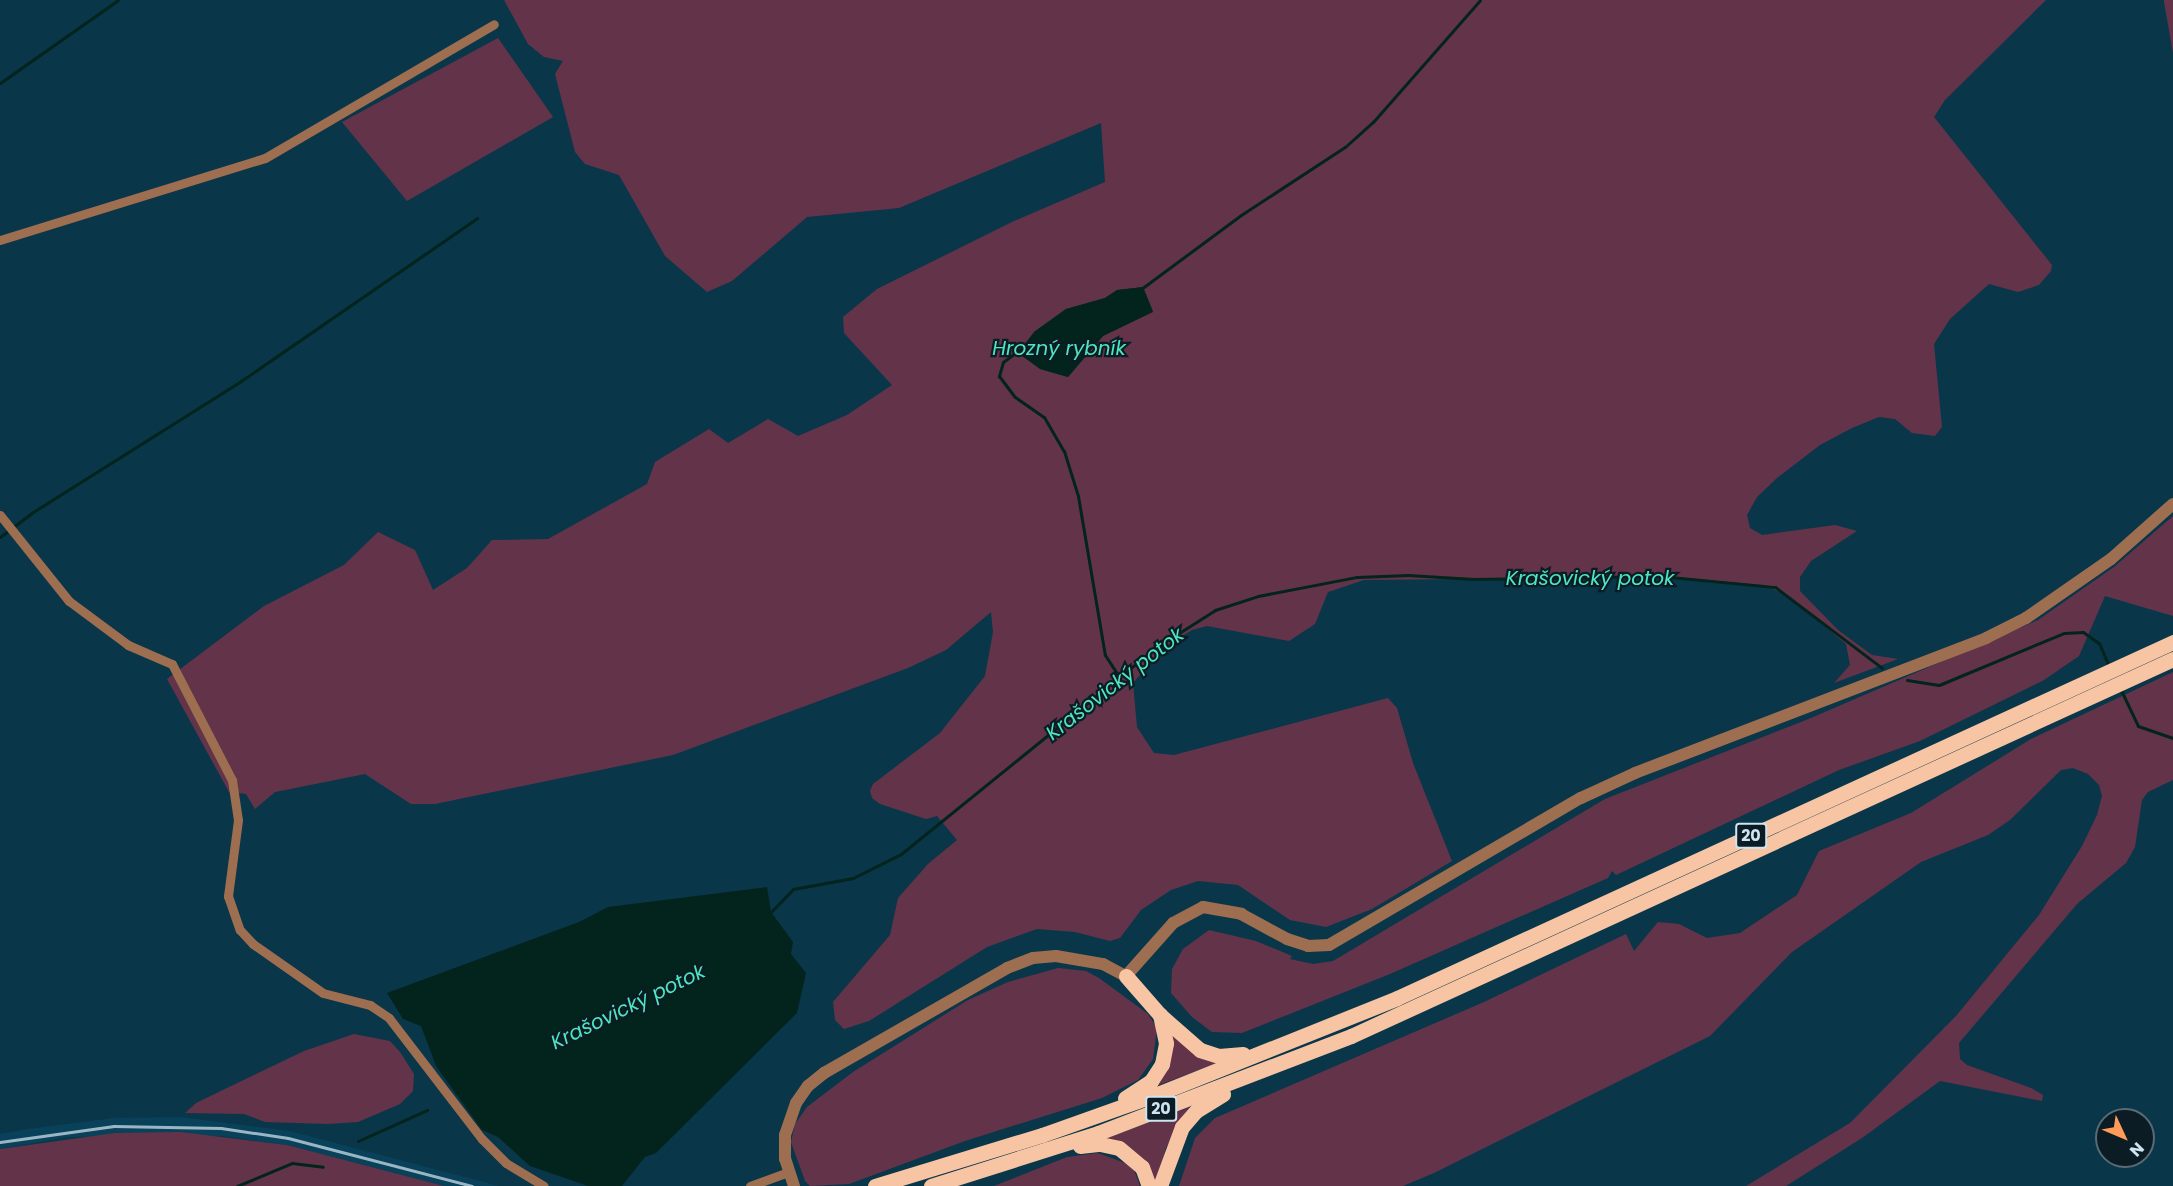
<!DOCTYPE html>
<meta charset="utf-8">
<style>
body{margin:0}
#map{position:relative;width:2173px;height:1186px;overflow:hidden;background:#0a364a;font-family:Poppins,sans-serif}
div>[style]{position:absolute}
.built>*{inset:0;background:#084159}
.green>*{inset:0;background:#633449}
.water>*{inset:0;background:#02241c}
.stream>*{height:3px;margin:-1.5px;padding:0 1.5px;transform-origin:1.5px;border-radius:1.5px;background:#02241c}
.minor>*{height:9px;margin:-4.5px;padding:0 4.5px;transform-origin:4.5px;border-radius:4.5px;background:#9e6e50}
.tertiary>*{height:12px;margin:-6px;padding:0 6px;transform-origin:6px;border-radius:6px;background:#9e6e50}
.trunk>*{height:15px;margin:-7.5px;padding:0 7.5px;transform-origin:7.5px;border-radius:7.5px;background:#f8c5a4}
.rail>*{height:3px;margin:-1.5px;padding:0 1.5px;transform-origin:1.5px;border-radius:1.5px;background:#9ab6c4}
span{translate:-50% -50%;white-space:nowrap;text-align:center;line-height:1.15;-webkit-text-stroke:4.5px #0b1c25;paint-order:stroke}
.shield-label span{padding:2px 4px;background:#0b1c25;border:2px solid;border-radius:4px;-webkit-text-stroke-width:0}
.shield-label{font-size:16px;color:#cee4f0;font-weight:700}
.water-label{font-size:20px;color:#4ee5c0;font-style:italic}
.north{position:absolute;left:2095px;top:1108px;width:60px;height:60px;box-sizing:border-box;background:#0b1c25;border:2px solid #596c76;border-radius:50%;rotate:134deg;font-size:16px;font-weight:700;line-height:24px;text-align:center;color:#cee4f0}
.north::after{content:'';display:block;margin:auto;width:21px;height:27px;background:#fe9b58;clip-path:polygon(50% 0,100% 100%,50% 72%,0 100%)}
</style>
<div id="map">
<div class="built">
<div style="clip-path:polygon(180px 1117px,290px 1131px,499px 1186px,444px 1186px,287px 1145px,220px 1136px,69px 1137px,0 1149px,0 1134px,27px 1129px,114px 1118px)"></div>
</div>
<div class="green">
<div style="clip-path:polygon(evenodd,504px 0,2046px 0,1945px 100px,1934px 117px,2052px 265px,2051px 271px,2039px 285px,2018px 292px,1989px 284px,1950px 319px,1934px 344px,1942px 427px,1935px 436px,1912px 433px,1895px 419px,1879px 417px,1852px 428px,1820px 445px,1777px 478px,1757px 497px,1747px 515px,1750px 528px,1762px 535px,1835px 525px,1857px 531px,1811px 561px,1800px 577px,1800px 591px,1838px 630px,1872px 655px,1898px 659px,1834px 683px,1850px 665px,1846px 644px,1788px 596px,1764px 585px,1671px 577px,1364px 580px,1328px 592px,1315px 624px,1289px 641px,1207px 626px,1192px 630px,1164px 647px,1133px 683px,1137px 727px,1154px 753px,1174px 755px,1388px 698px,1397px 708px,1413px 763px,1452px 861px,1372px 909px,1326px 927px,1290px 920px,1238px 885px,1198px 881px,1171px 890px,1141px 910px,1120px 938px,1110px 941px,1075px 932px,1037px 929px,987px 947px,869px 1021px,844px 1029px,835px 1020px,833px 1002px,890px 935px,898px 898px,928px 864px,957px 840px,937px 816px,926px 819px,880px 804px,872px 798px,870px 791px,873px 784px,940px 733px,985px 676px,993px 632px,991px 612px,946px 650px,908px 668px,673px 755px,435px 804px,411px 804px,365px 774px,275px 792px,255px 809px,246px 794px,229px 792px,167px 679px,264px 606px,344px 565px,378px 532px,415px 550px,433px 590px,467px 568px,492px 540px,548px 539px,647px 484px,655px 462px,709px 429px,728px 443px,768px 419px,798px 436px,847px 415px,892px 385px,844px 333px,843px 317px,877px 289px,1014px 221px,1105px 182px,1101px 123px,899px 208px,807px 217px,732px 281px,707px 292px,665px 256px,619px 175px,585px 164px,575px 152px,555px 74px,563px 61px,544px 57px,528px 44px,504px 0,1143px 287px,1153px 311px,1103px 336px,1068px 377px,1040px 369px,1034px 332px,1066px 309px,1105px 298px,1117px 290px,1143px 287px)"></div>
<div style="clip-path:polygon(2164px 0,2173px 0,2173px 53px,2164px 2px)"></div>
<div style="clip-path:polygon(498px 38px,553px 117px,407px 201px,342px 122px)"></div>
<div style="clip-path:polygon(2173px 516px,2173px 616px,2105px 596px,2079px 656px,2044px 680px,1920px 741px,1839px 770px,1616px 875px,1612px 871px,1608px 878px,1390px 974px,1242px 1033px,1212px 1032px,1192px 1017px,1171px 993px,1172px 969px,1183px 949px,1209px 930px,1256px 941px,1292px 956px,1290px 959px,1313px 964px,1333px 961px,1605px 799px,1811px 718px,2038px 620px,2114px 567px)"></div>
<div style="clip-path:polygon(2173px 672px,2173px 780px,2148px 792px,2142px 800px,2135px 847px,2126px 863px,2077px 904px,1959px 1043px,1960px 1059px,1967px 1065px,2031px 1088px,2043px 1095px,2042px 1101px,1940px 1081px,1862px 1138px,1786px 1186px,1746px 1186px,1850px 1123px,1956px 1016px,2039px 915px,2082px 846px,2097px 815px,2102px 796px,2099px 785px,2088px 774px,2073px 768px,2061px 770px,2010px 820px,1988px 835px,1921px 862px,1792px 952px,1710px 1036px,1434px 1173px,1403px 1186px,1179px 1186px,1195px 1138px,1215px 1118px,1484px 1002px,1626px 934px,1634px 951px,1658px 922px,1679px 924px,1707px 938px,1740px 933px,1797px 895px,1819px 851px,1911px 813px,2031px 739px)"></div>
<div style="clip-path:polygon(1058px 968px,1086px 971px,1099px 978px,1148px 1014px,1157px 1028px,1153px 1059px,1138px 1080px,1102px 1098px,965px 1141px,849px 1184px,810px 1186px,805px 1181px,791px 1142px,795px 1124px,807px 1107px,853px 1072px,968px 1000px,1008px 982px)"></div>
<div style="clip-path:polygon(1169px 1029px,1222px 1061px,1151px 1088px)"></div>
<div style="clip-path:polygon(354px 1034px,390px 1041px,400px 1052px,414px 1074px,413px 1091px,400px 1104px,358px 1122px,328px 1124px,265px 1122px,244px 1114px,185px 1113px,196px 1103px,304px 1051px)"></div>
<div style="clip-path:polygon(1190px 1107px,1166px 1148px,1156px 1186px,1104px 1139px)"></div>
<div style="clip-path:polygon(180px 1132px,287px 1145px,444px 1186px,0 1186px,0 1149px,115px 1133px)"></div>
<div style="clip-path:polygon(1098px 1153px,1125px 1163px,1134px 1170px,1140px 1186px,994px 1186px,1067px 1157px)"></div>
</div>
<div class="water">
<div style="clip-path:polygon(1143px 287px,1153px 312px,1103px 336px,1068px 377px,1040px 369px,1018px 353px,1034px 332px,1066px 309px,1105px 298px,1117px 290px)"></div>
<div style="clip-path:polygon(767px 887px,771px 912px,793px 942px,791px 954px,806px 973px,797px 1013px,656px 1153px,645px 1157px,622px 1186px,588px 1186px,530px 1166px,498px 1137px,482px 1130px,436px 1066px,421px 1026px,403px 1019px,387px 993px,579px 922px,608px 907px)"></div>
</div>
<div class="stream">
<div style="left:0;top:83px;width:144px;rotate:-35.1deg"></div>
<div style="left:1141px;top:289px;width:124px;rotate:-36.5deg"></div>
<div style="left:1241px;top:215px;width:124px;rotate:-33.2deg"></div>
<div style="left:1345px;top:147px;width:38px;rotate:-42deg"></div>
<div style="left:1373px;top:122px;width:162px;rotate:-48.7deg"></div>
<div style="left:1023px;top:347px;width:25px;rotate:143deg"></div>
<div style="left:1003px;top:362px;width:15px;rotate:106deg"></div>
<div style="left:999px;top:376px;width:26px;rotate:53deg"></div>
<div style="left:1015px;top:397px;width:35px;rotate:35deg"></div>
<div style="left:1044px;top:417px;width:39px;rotate:60deg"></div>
<div style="left:1064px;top:451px;width:47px;rotate:72.7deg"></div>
<div style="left:1078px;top:496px;width:161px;rotate:80.4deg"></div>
<div style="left:1105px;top:655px;width:27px;rotate:57deg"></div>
<div style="left:0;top:537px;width:41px;rotate:-37.1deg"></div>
<div style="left:33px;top:512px;width:246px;rotate:-32.2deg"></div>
<div style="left:241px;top:381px;width:287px;rotate:-34.6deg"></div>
<div style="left:1907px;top:680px;width:32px;rotate:9deg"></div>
<div style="left:1939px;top:685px;width:135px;rotate:-22.6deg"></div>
<div style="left:2064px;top:633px;width:19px;rotate:-3deg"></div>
<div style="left:2083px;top:632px;width:19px;rotate:35deg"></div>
<div style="left:2099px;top:643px;width:25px;rotate:67deg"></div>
<div style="left:2120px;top:688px;width:42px;rotate:64.7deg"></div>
<div style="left:2138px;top:726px;width:37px;rotate:19deg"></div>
<div style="left:769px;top:914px;width:35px;rotate:-46deg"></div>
<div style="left:793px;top:889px;width:61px;rotate:-10.4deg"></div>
<div style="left:853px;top:878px;width:54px;rotate:-26.6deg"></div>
<div style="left:901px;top:854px;width:329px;rotate:-39deg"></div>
<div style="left:1157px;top:647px;width:69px;rotate:-32.5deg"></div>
<div style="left:1215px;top:610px;width:45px;rotate:-18deg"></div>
<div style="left:1258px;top:596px;width:101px;rotate:-10.9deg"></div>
<div style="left:1357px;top:577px;width:51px;rotate:-2.2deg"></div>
<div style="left:1408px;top:575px;width:66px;rotate:3.5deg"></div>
<div style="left:1474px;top:579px;width:186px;rotate:-0.9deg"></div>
<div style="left:1660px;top:576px;width:116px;rotate:5.5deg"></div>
<div style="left:1775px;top:587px;width:134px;rotate:37.1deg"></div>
<div style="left:358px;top:1141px;width:76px;rotate:-24.2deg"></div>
<div style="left:237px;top:1186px;width:60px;rotate:-22.7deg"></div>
<div style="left:292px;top:1163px;width:31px;rotate:7deg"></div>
</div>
<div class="minor">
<div style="left:0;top:240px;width:277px;rotate:-17.2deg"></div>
<div style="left:265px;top:158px;width:265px;rotate:-30.3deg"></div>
<div style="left:0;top:515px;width:110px;rotate:51.3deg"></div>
<div style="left:69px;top:601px;width:74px;rotate:36.7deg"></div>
<div style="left:128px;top:645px;width:48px;rotate:23.4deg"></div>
<div style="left:172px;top:664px;width:131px;rotate:62.7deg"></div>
<div style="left:232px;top:780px;width:40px;rotate:81.5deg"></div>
<div style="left:238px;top:820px;width:77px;rotate:97.5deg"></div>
<div style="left:228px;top:896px;width:36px;rotate:71deg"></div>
<div style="left:240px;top:930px;width:19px;rotate:47deg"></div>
<div style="left:253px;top:944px;width:85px;rotate:35deg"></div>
<div style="left:323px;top:993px;width:49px;rotate:14.3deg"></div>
<div style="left:370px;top:1005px;width:23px;rotate:34deg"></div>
<div style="left:389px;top:1018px;width:153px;rotate:52.5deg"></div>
<div style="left:482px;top:1139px;width:34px;rotate:45deg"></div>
<div style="left:506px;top:1163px;width:44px;rotate:31.2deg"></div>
<div style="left:750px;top:1186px;width:40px;rotate:-20.2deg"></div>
</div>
<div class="tertiary">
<div style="left:794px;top:1186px;width:28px;rotate:-108deg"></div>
<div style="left:785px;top:1159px;width:24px;rotate:-90deg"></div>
<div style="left:785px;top:1135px;width:34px;rotate:-71deg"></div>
<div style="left:796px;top:1103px;width:21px;rotate:-55deg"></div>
<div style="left:808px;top:1086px;width:21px;rotate:-39deg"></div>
<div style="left:824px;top:1073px;width:211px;rotate:-29.8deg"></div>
<div style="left:1007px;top:968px;width:28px;rotate:-21deg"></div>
<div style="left:1033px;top:958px;width:23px;rotate:-5deg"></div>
<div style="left:1056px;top:956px;width:48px;rotate:9.7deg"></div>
<div style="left:1103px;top:964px;width:26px;rotate:28deg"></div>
<div style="left:1126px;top:976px;width:71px;rotate:-48.4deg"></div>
<div style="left:1173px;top:923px;width:34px;rotate:-28deg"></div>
<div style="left:1203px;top:907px;width:39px;rotate:10deg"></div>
<div style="left:1241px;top:914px;width:52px;rotate:28.5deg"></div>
<div style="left:1287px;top:939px;width:22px;rotate:18deg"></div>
<div style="left:1308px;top:946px;width:21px;rotate:-3deg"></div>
<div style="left:1329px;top:945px;width:292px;rotate:-30.3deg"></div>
<div style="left:1581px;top:798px;width:60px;rotate:-24.8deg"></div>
<div style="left:1635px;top:773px;width:376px;rotate:-21deg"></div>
<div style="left:1986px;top:638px;width:45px;rotate:-26.6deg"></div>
<div style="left:2026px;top:618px;width:103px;rotate:-34.8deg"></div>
<div style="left:2111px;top:559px;width:83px;rotate:-41.6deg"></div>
</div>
<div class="trunk">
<div style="left:1126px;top:976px;width:52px;rotate:48.9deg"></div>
<div style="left:1160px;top:1015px;width:53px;rotate:41.2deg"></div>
<div style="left:1200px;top:1050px;width:20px;rotate:18deg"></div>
<div style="left:1219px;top:1056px;width:24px;rotate:-5deg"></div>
<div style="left:1125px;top:1098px;width:31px;rotate:-33deg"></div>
<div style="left:1151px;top:1081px;width:20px;rotate:-57deg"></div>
<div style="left:1162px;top:1064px;width:21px;rotate:-79deg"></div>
<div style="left:1166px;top:1043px;width:29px;rotate:-102deg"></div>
<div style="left:1080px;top:1146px;width:20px;rotate:-6deg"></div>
<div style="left:1100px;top:1144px;width:19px;rotate:12deg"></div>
<div style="left:1119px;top:1148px;width:30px;rotate:40deg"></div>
<div style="left:1142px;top:1167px;width:20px;rotate:70deg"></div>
<div style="left:875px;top:1186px;width:175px;rotate:-17deg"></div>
<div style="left:1042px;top:1135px;width:125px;rotate:-19.6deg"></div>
<div style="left:1160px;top:1093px;width:255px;rotate:-21.8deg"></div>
<div style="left:1397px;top:998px;width:854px;rotate:-24.64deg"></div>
<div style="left:931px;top:1186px;width:175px;rotate:-17.6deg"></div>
<div style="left:1098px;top:1133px;width:271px;rotate:-21deg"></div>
<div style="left:1351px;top:1036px;width:904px;rotate:-24.64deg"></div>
<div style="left:1160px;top:1186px;width:63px;rotate:-69.6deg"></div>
<div style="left:1182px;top:1127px;width:21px;rotate:-49deg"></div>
<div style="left:1196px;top:1111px;width:32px;rotate:-32deg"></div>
</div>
<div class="rail">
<div style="left:0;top:1142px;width:115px;rotate:-8deg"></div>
<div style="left:114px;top:1126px;width:107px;rotate:1.1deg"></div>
<div style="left:221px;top:1128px;width:68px;rotate:8.5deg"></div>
<div style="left:288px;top:1138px;width:190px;rotate:14.6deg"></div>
</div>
<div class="shield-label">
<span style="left:1751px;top:836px">20</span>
<span style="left:1161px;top:1109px">20</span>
</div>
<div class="water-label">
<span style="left:1059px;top:348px">Hrozný rybník</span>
<span style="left:1590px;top:578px">Krašovický potok</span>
<span style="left:1115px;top:684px;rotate:-38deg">Krašovický potok</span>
<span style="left:628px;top:1007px;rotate:-26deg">Krašovický potok</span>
</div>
<div class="north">N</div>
</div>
